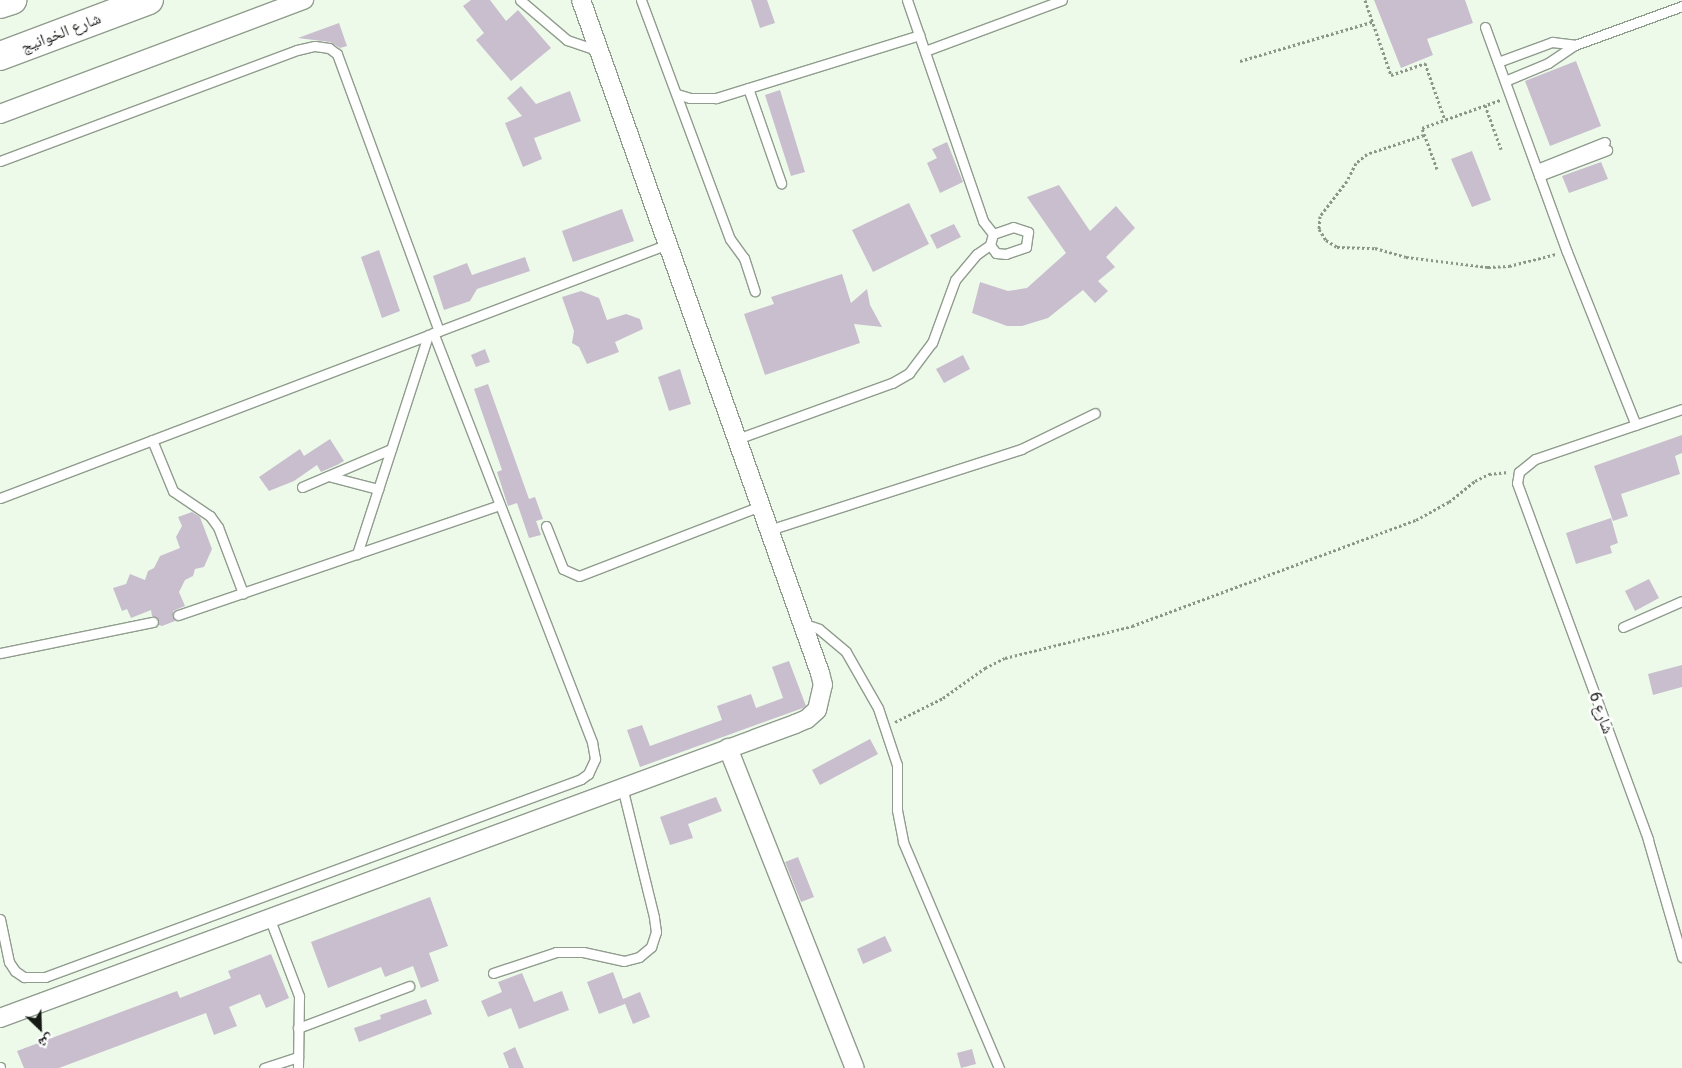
<!DOCTYPE html>
<meta charset="utf-8">
<style>
body{margin:0}
#map{position:relative;width:1682px;height:1068px;overflow:hidden;background:#edfaea;font-family:Roboto,"Noto Naskh Arabic",sans-serif}
div>[style]{position:absolute}
.building>*{inset:0;background:#c8bece}
.path>*{height:3px;margin-top:-1.5px;transform-origin:0;background:repeating-linear-gradient(90deg,#8c958a 0 2.5px,transparent 0 5px)}
.roads{filter:drop-shadow(1px 0 #909c8e) drop-shadow(-1px 0 #909c8e) drop-shadow(0 1px #909c8e) drop-shadow(0 -1px #909c8e)}
.service>*{height:9px;margin:-4.5px;padding:0 4.5px;transform-origin:4.5px;border-radius:4.5px;background:#fff}
.minor>*{height:18px;margin:-9px;padding:0 9px;transform-origin:9px;border-radius:9px;background:#fff}
.trunk>*{height:28px;margin:-14px;padding:0 14px;transform-origin:14px;border-radius:14px;background:#fff}
span{translate:-50% -50%;white-space:nowrap;text-align:center;line-height:1.15;-webkit-text-stroke:5px #fff;paint-order:stroke}
.street-label{font-size:16px;color:#161a15}
.north{position:absolute;left:15px;top:1003px;width:50px;height:50px;-webkit-text-stroke:4px #fff;paint-order:stroke;rotate:156deg;font-size:14px;font-weight:700;line-height:20px;text-align:center;color:#161a15}
.north::after{content:'';display:block;margin:auto;width:18px;height:22px;background:#161a15;clip-path:polygon(50% 0,100% 100%,50% 72%,0 100%)}
</style>
<div id="map">
<div class="building">
<div style="clip-path:polygon(471px 0,490px 0,506px 21px,518px 10px,551px 48px,511px 81px,476px 40px,484px 33px,463px 6px)"></div>
<div style="clip-path:polygon(751px 0,767px 0,775px 23px,760px 28px)"></div>
<div style="clip-path:polygon(1374px 0,1465px 0,1473px 23px,1427px 39px,1433px 55px,1401px 68px)"></div>
<div style="clip-path:polygon(339px 23px,347px 46px,340px 48px,330px 42px,298px 38px)"></div>
<div style="clip-path:polygon(1576px 61px,1601px 126px,1550px 146px,1525px 81px)"></div>
<div style="clip-path:polygon(521px 86px,536px 104px,570px 91px,581px 121px,534px 138px,542px 159px,523px 167px,505px 123px,522px 116px,507px 98px)"></div>
<div style="clip-path:polygon(780px 90px,805px 172px,791px 176px,765px 95px)"></div>
<div style="clip-path:polygon(947px 142px,963px 182px,940px 193px,927px 163px,937px 158px,932px 149px)"></div>
<div style="clip-path:polygon(1472px 151px,1491px 200px,1472px 207px,1451px 159px)"></div>
<div style="clip-path:polygon(1601px 162px,1608px 179px,1569px 193px,1562px 176px)"></div>
<div style="clip-path:polygon(1059px 185px,1090px 231px,1116px 206px,1135px 228px,1106px 257px,1115px 267px,1098px 281px,1108px 291px,1095px 303px,1083px 290px,1048px 318px,1022px 326px,1007px 326px,972px 313px,980px 282px,1008px 291px,1027px 288px,1066px 253px,1027px 197px)"></div>
<div style="clip-path:polygon(909px 203px,929px 244px,873px 272px,852px 230px)"></div>
<div style="clip-path:polygon(622px 209px,634px 241px,573px 262px,562px 231px)"></div>
<div style="clip-path:polygon(954px 224px,961px 237px,937px 249px,930px 235px)"></div>
<div style="clip-path:polygon(379px 250px,400px 311px,382px 318px,361px 257px)"></div>
<div style="clip-path:polygon(525px 257px,530px 271px,477px 289px,470px 301px,444px 310px,433px 276px,467px 263px,472px 275px)"></div>
<div style="clip-path:polygon(842px 274px,851px 303px,867px 289px,870px 305px,882px 327px,854px 324px,860px 343px,765px 375px,744px 314px,774px 304px,771px 297px)"></div>
<div style="clip-path:polygon(581px 291px,599px 298px,607px 320px,626px 314px,640px 319px,643px 329px,615px 342px,619px 352px,587px 364px,579px 347px,572px 343px,574px 331px,562px 297px)"></div>
<div style="clip-path:polygon(485px 349px,490px 362px,476px 367px,471px 355px)"></div>
<div style="clip-path:polygon(963px 355px,970px 369px,944px 383px,936px 369px)"></div>
<div style="clip-path:polygon(680px 369px,691px 404px,669px 411px,658px 377px)"></div>
<div style="clip-path:polygon(488px 384px,529px 499px,535px 497px,543px 519px,536px 521px,541px 535px,529px 538px,517px 503px,508px 506px,497px 472px,502px 470px,474px 389px)"></div>
<div style="clip-path:polygon(1682px 435px,1682px 453px,1675px 456px,1680px 474px,1621px 494px,1628px 516px,1613px 521px,1594px 466px)"></div>
<div style="clip-path:polygon(330px 439px,344px 461px,337px 465px,321px 472px,317px 465px,294px 481px,269px 491px,259px 477px,300px 449px,304px 456px)"></div>
<div style="clip-path:polygon(192px 512px,200px 517px,212px 549px,204px 567px,195px 569px,193px 576px,185px 580px,179px 592px,185px 606px,173px 611px,175px 621px,162px 626px,159px 625px,157px 618px,152px 616px,151px 610px,131px 618px,127px 609px,122px 611px,113px 588px,126px 584px,130px 574px,145px 580px,148px 571px,154px 568px,160px 556px,180px 548px,176px 537px,182px 526px,178px 517px)"></div>
<div style="clip-path:polygon(1611px 518px,1618px 543px,1610px 546px,1612px 553px,1576px 564px,1566px 533px)"></div>
<div style="clip-path:polygon(1649px 579px,1659px 598px,1635px 611px,1625px 591px)"></div>
<div style="clip-path:polygon(789px 661px,806px 706px,803px 708px,640px 767px,627px 730px,642px 725px,650px 746px,722px 720px,717px 706px,751px 694px,756px 708px,783px 698px,772px 667px)"></div>
<div style="clip-path:polygon(1682px 665px,1682px 687px,1653px 695px,1648px 674px)"></div>
<div style="clip-path:polygon(870px 739px,878px 754px,820px 785px,812px 770px)"></div>
<div style="clip-path:polygon(716px 797px,722px 811px,688px 824px,693px 838px,670px 845px,660px 817px)"></div>
<div style="clip-path:polygon(798px 857px,814px 897px,801px 902px,785px 862px)"></div>
<div style="clip-path:polygon(430px 897px,448px 946px,429px 953px,439px 981px,421px 988px,413px 966px,385px 977px,381px 967px,328px 988px,311px 942px)"></div>
<div style="clip-path:polygon(885px 936px,892px 951px,863px 964px,857px 949px)"></div>
<div style="clip-path:polygon(271px 954px,289px 998px,266px 1008px,260px 994px,229px 1007px,237px 1026px,214px 1035px,206px 1013px,59px 1068px,24px 1068px,17px 1051px,177px 991px,180px 998px,231px 978px,228px 971px)"></div>
<div style="clip-path:polygon(613px 972px,623px 999px,640px 992px,650px 1017px,633px 1024px,624px 1001px,625px 1004px,599px 1014px,587px 982px)"></div>
<div style="clip-path:polygon(522px 973px,534px 1002px,562px 991px,569px 1010px,519px 1029px,511px 1008px,488px 1017px,481px 1001px,502px 992px,498px 982px)"></div>
<div style="clip-path:polygon(426px 999px,432px 1014px,359px 1042px,354px 1028px,381px 1019px,380px 1015px)"></div>
<div style="clip-path:polygon(515px 1047px,524px 1068px,509px 1068px,503px 1053px)"></div>
<div style="clip-path:polygon(972px 1049px,976px 1064px,961px 1068px,957px 1053px)"></div>
</div>
<div class="path">
<div style="left:1365px;top:0;width:79px;rotate:70.9deg"></div>
<div style="left:1391px;top:75px;width:36px;rotate:-19deg"></div>
<div style="left:1425px;top:63px;width:60px;rotate:70.7deg"></div>
<div style="left:1240px;top:61px;width:138px;rotate:-16.5deg"></div>
<div style="left:1485px;top:105px;width:47px;rotate:70deg"></div>
<div style="left:1424px;top:135px;width:60px;rotate:161.6deg"></div>
<div style="left:1367px;top:154px;width:14px;rotate:141deg"></div>
<div style="left:1356px;top:163px;width:20px;rotate:117deg"></div>
<div style="left:1347px;top:181px;width:44px;rotate:127.6deg"></div>
<div style="left:1320px;top:216px;width:13px;rotate:94deg"></div>
<div style="left:1319px;top:229px;width:13px;rotate:58deg"></div>
<div style="left:1326px;top:240px;width:13px;rotate:32deg"></div>
<div style="left:1337px;top:247px;width:38px;rotate:2deg"></div>
<div style="left:1375px;top:248px;width:32px;rotate:16deg"></div>
<div style="left:1406px;top:257px;width:83px;rotate:7deg"></div>
<div style="left:1488px;top:267px;width:21px;rotate:-3deg"></div>
<div style="left:1509px;top:266px;width:49px;rotate:-14.3deg"></div>
<div style="left:1437px;top:169px;width:44px;rotate:-110.1deg"></div>
<div style="left:1422px;top:128px;width:83px;rotate:-19.7deg"></div>
<div style="left:895px;top:722px;width:54px;rotate:-26.6deg"></div>
<div style="left:943px;top:698px;width:52px;rotate:-35.5deg"></div>
<div style="left:985px;top:668px;width:22px;rotate:-27deg"></div>
<div style="left:1005px;top:658px;width:131px;rotate:-14.1deg"></div>
<div style="left:1132px;top:626px;width:303px;rotate:-20.5deg"></div>
<div style="left:1416px;top:520px;width:38px;rotate:-29deg"></div>
<div style="left:1449px;top:502px;width:33px;rotate:-39deg"></div>
<div style="left:1475px;top:481px;width:16px;rotate:-27deg"></div>
<div style="left:1489px;top:474px;width:19px;rotate:-6deg"></div>
</div>
<div class="roads">
<div class="service">
<div style="left:520px;top:0;width:62px;rotate:40.4deg"></div>
<div style="left:567px;top:40px;width:34px;rotate:19deg"></div>
<div style="left:641px;top:0;width:255px;rotate:69.6deg"></div>
<div style="left:730px;top:239px;width:24px;rotate:54deg"></div>
<div style="left:744px;top:258px;width:35px;rotate:72deg"></div>
<div style="left:907px;top:0;width:234px;rotate:71deg"></div>
<div style="left:983px;top:221px;width:16px;rotate:52deg"></div>
<div style="left:1485px;top:27px;width:239px;rotate:70deg"></div>
<div style="left:1567px;top:252px;width:186px;rotate:68.3deg"></div>
<div style="left:925px;top:51px;width:146px;rotate:-20.4deg"></div>
<div style="left:1498px;top:62px;width:58px;rotate:-20.3deg"></div>
<div style="left:1552px;top:42px;width:23px;rotate:7deg"></div>
<div style="left:1505px;top:81px;width:47px;rotate:-22.7deg"></div>
<div style="left:1548px;top:63px;width:32px;rotate:-34deg"></div>
<div style="left:1575px;top:45px;width:114px;rotate:-20deg"></div>
<div style="left:748px;top:88px;width:101px;rotate:70.8deg"></div>
<div style="left:677px;top:94px;width:14px;rotate:17deg"></div>
<div style="left:690px;top:98px;width:26px"></div>
<div style="left:716px;top:98px;width:213px;rotate:-17.2deg"></div>
<div style="left:0;top:161px;width:317px;rotate:-20.5deg"></div>
<div style="left:297px;top:50px;width:18px;rotate:-13deg"></div>
<div style="left:315px;top:46px;width:14px;rotate:8deg"></div>
<div style="left:329px;top:48px;width:10px;rotate:37deg"></div>
<div style="left:337px;top:54px;width:295px;rotate:69.8deg"></div>
<div style="left:1537px;top:169px;width:73px;rotate:-21.7deg"></div>
<div style="left:1539px;top:176px;width:73px;rotate:-20.9deg"></div>
<div style="left:1013px;top:227px;width:16px;rotate:18deg"></div>
<div style="left:1028px;top:232px;width:15px;rotate:98deg"></div>
<div style="left:1026px;top:247px;width:21px;rotate:161deg"></div>
<div style="left:1006px;top:254px;width:10px;rotate:-174deg"></div>
<div style="left:996px;top:253px;width:10px;rotate:-127deg"></div>
<div style="left:990px;top:245px;width:11px;rotate:-75deg"></div>
<div style="left:993px;top:234px;width:21px;rotate:-19deg"></div>
<div style="left:1682px;top:409px;width:155px;rotate:161.2deg"></div>
<div style="left:1535px;top:459px;width:21px;rotate:141deg"></div>
<div style="left:1519px;top:472px;width:11px;rotate:100deg"></div>
<div style="left:1517px;top:483px;width:380px;rotate:69.8deg"></div>
<div style="left:1648px;top:840px;width:122px;rotate:73.8deg"></div>
<div style="left:737px;top:439px;width:165px;rotate:-19.9deg"></div>
<div style="left:892px;top:383px;width:20px;rotate:-30deg"></div>
<div style="left:909px;top:373px;width:38px;rotate:-53deg"></div>
<div style="left:932px;top:343px;width:67px;rotate:-69.9deg"></div>
<div style="left:955px;top:280px;width:34px;rotate:-50deg"></div>
<div style="left:977px;top:254px;width:16px;rotate:-35deg"></div>
<div style="left:152px;top:440px;width:55px;rotate:67.6deg"></div>
<div style="left:173px;top:491px;width:45px;rotate:34deg"></div>
<div style="left:210px;top:516px;width:14px;rotate:54deg"></div>
<div style="left:218px;top:527px;width:71px;rotate:69.3deg"></div>
<div style="left:328px;top:476px;width:52px;rotate:14.6deg"></div>
<div style="left:302px;top:487px;width:97px;rotate:-23.1deg"></div>
<div style="left:0;top:498px;width:715px;rotate:-20.82deg"></div>
<div style="left:546px;top:526px;width:46px;rotate:68.4deg"></div>
<div style="left:563px;top:569px;width:17px;rotate:24deg"></div>
<div style="left:579px;top:576px;width:194px;rotate:-21.1deg"></div>
<div style="left:769px;top:530px;width:265px;rotate:-17.8deg"></div>
<div style="left:1021px;top:449px;width:82px;rotate:-25.9deg"></div>
<div style="left:357px;top:554px;width:230px;rotate:-72deg"></div>
<div style="left:178px;top:615px;width:340px;rotate:-18.9deg"></div>
<div style="left:802px;top:623px;width:18px;rotate:19deg"></div>
<div style="left:819px;top:629px;width:35px;rotate:40deg"></div>
<div style="left:846px;top:652px;width:64px;rotate:60.3deg"></div>
<div style="left:878px;top:708px;width:60px;rotate:71.6deg"></div>
<div style="left:897px;top:765px;width:45px;rotate:90deg"></div>
<div style="left:897px;top:810px;width:33px;rotate:79deg"></div>
<div style="left:903px;top:842px;width:246px;rotate:67deg"></div>
<div style="left:1623px;top:627px;width:64px;rotate:-23.8deg"></div>
<div style="left:0;top:653px;width:156px;rotate:-11.5deg"></div>
<div style="left:269px;top:917px;width:85px;rotate:69.2deg"></div>
<div style="left:299px;top:996px;width:72px;rotate:90.8deg"></div>
<div style="left:0;top:919px;width:44px;rotate:78.2deg"></div>
<div style="left:9px;top:962px;width:11px;rotate:56deg"></div>
<div style="left:15px;top:971px;width:11px;rotate:34deg"></div>
<div style="left:24px;top:977px;width:21px"></div>
<div style="left:45px;top:977px;width:571px;rotate:-20.27deg"></div>
<div style="left:581px;top:779px;width:9px;rotate:-36deg"></div>
<div style="left:588px;top:774px;width:17px;rotate:-65deg"></div>
<div style="left:595px;top:759px;width:17px;rotate:-100deg"></div>
<div style="left:592px;top:742px;width:439px;rotate:-111.2deg"></div>
<div style="left:493px;top:973px;width:66px;rotate:-18.4deg"></div>
<div style="left:556px;top:952px;width:27px"></div>
<div style="left:583px;top:952px;width:42px;rotate:12.4deg"></div>
<div style="left:624px;top:961px;width:16px;rotate:-15deg"></div>
<div style="left:639px;top:957px;width:16px;rotate:-40deg"></div>
<div style="left:651px;top:947px;width:16px;rotate:-72deg"></div>
<div style="left:656px;top:932px;width:15px;rotate:-98deg"></div>
<div style="left:654px;top:917px;width:134px;rotate:-103.8deg"></div>
<div style="left:298px;top:1028px;width:119px;rotate:-20.7deg"></div>
<div style="left:0;top:1067px;width:1px;rotate:90deg"></div>
<div style="left:264px;top:1068px;width:36px;rotate:-18deg"></div>
</div>
<div class="minor">
<div style="left:0;top:114px;width:325px;rotate:-20.6deg"></div>
<div style="left:728px;top:748px;width:344px;rotate:68.4deg"></div>
<div style="left:0;top:1018px;width:848px;rotate:-20.29deg"></div>
<div style="left:795px;top:724px;width:13px;rotate:-23deg"></div>
<div style="left:807px;top:719px;width:13px;rotate:-42deg"></div>
<div style="left:817px;top:710px;width:26px;rotate:-77deg"></div>
<div style="left:823px;top:685px;width:12px;rotate:-104deg"></div>
<div style="left:820px;top:673px;width:714px;rotate:-109.55deg"></div>
</div>
<div class="trunk">
<div style="left:0;top:4px;width:13px;rotate:-18deg"></div>
<div style="left:0;top:56px;width:159px;rotate:-20.6deg"></div>
</div>
</div>
<div class="street-label">
<span style="left:61px;top:33px;rotate:-21deg">شارع الخوانيج</span>
<span style="left:1601px;top:713px;rotate:70deg">شارع 6</span>
</div>
<div class="north">ش</div>
</div>
